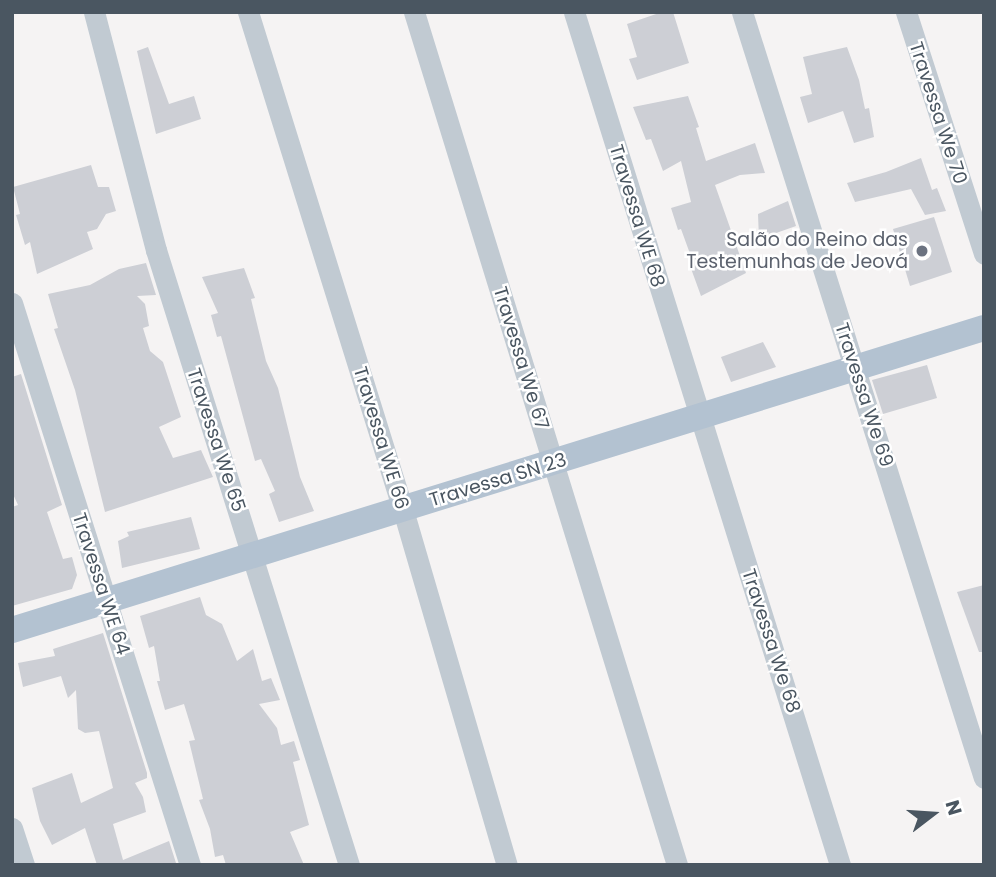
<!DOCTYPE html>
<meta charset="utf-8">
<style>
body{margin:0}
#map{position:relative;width:996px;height:877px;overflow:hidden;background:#f5f3f3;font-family:Poppins,sans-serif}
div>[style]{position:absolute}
.building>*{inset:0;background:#cdcfd5}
.minor>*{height:21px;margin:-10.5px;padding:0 10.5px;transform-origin:10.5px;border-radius:10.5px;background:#c1cad2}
.major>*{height:26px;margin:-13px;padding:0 13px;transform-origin:13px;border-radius:13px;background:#b3c2d1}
.dots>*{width:19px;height:19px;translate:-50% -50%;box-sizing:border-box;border:4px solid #fff;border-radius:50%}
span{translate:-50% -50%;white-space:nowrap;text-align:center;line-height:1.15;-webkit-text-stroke:5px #fff;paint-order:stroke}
.street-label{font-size:19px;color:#4a5661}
.worship-label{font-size:19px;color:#5b616d}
.right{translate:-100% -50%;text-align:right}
.frame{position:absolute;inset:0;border:14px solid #4a5661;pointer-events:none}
.north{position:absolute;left:898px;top:779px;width:70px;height:70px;-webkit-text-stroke:5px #fff;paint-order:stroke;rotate:73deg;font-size:19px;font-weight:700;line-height:28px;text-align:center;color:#4a5661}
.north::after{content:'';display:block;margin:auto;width:24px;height:32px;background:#4a5661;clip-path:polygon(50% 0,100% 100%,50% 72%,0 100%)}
</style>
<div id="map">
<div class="building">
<div style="clip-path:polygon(662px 12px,673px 12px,689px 63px,637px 80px,629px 59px,637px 57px,627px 24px)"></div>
<div style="clip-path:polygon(148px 47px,169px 104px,194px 96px,201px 119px,156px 134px,137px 51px)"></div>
<div style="clip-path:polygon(847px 47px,859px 80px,865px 109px,869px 108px,874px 137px,854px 143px,843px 111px,808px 123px,800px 97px,812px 94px,803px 57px)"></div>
<div style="clip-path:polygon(688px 96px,699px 127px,696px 128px,706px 161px,755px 143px,765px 173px,740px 175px,715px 185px,746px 273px,701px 296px,689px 263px,693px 262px,681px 229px,678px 230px,671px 208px,691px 202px,681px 161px,663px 171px,651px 139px,646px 140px,633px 107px)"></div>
<div style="clip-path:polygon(921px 158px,932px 190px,937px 188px,946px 211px,925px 215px,911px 189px,855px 202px,847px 183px,886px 172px)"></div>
<div style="clip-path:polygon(91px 165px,98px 187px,109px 187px,116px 211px,106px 214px,97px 229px,87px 232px,93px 249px,37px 274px,30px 242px,25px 245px,16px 215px,20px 214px,13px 187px)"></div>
<div style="clip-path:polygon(788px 201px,796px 226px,759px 239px,758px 214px)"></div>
<div style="clip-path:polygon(934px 217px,952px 272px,910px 286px,893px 229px)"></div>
<div style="clip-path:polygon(146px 263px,156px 295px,137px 296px,145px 304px,149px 326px,143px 328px,150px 351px,163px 362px,181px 417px,159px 427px,173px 458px,201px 450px,213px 477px,105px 512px,75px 390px,54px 329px,58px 328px,48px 294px,90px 285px,119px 269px)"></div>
<div style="clip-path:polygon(244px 268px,255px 298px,251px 299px,266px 361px,278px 388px,300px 477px,314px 511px,279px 522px,269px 494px,275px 491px,261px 459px,255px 461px,221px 336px,217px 337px,211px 315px,218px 313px,202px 277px)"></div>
<div style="clip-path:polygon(763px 342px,776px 367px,731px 382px,721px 357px)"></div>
<div style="clip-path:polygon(927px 365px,937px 398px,883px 414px,872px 380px)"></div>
<div style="clip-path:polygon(21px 374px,62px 505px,47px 512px,63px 559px,72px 557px,77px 575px,72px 589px,12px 606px,12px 507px,18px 505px,12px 492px,12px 377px)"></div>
<div style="clip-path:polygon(191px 517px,200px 549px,122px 568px,118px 541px,129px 536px,127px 532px)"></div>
<div style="clip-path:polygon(984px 585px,984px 652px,979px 652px,957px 592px)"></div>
<div style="clip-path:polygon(200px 597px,206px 615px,222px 624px,237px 661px,253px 649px,262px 681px,271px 678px,280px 700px,259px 704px,277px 728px,281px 745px,294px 741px,300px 760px,293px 762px,309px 825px,290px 832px,304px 865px,226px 865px,223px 855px,215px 857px,210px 829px,199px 800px,203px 799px,189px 741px,195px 740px,184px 704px,165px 710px,157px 681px,160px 681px,154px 646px,149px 648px,140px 616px)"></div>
<div style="clip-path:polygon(103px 633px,147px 773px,147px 778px,135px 783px,143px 797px,146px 812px,113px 824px,123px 860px,169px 841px,176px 863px,173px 865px,97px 865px,85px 828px,52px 845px,40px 821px,32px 788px,72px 773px,81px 803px,113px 788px,99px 731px,85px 733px,78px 729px,76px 690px,68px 698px,61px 676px,23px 687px,18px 663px,55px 656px,53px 649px)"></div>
</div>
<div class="minor">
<div style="left:94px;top:12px;width:246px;rotate:75.4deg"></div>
<div style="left:156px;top:250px;width:645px;rotate:72.58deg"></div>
<div style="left:248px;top:12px;width:522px;rotate:72.71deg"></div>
<div style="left:403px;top:510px;width:370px;rotate:73.7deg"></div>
<div style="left:414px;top:12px;width:893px;rotate:72.86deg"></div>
<div style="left:574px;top:12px;width:894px;rotate:72.68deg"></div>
<div style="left:742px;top:12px;width:803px;rotate:72.47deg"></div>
<div style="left:906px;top:12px;width:254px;rotate:72.1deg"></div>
<div style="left:12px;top:303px;width:590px;rotate:72.43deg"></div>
<div style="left:12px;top:828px;width:39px;rotate:72deg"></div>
</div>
<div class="major">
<div style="left:12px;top:630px;width:1018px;rotate:-17.26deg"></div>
</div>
<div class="dots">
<div style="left:922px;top:251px;background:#6b7280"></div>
</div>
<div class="street-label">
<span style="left:938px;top:113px;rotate:72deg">Travessa We 70</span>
<span style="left:637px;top:216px;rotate:73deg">Travessa WE 68</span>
<span style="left:521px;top:358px;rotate:73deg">Travessa We 67</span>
<span style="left:864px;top:395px;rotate:72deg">Travessa We 69</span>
<span style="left:381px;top:438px;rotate:73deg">Travessa WE 66</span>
<span style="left:216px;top:440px;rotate:72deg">Travessa We 65</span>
<span style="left:498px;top:480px;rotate:-17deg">Travessa SN 23</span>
<span style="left:101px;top:584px;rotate:72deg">Travessa WE 64</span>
<span style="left:771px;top:641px;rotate:72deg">Travessa We 68</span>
</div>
<div class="worship-label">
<span class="right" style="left:908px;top:251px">Salão do Reino das<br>Testemunhas de Jeová</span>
</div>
<div class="frame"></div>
<div class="north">N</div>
</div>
